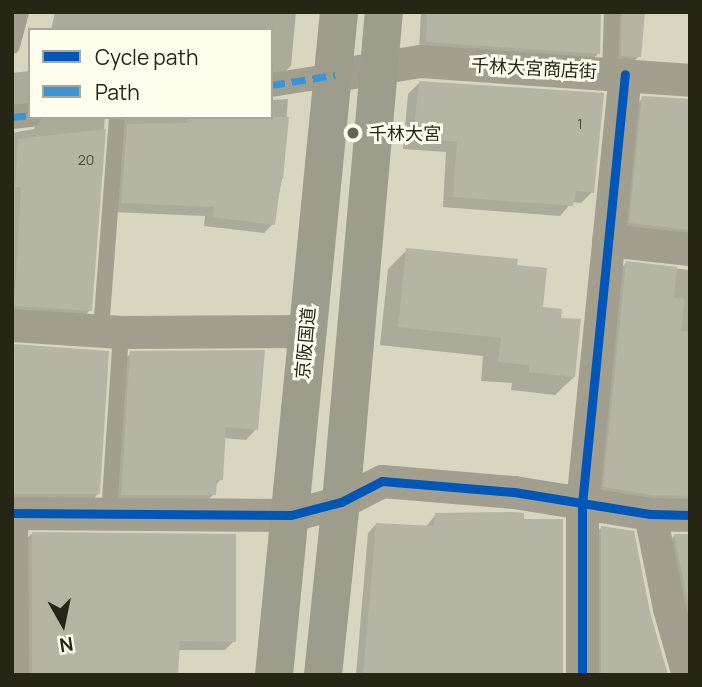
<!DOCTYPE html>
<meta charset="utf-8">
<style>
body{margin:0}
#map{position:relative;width:702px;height:687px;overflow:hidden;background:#d8d5c0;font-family:Manrope,"Noto Sans JP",sans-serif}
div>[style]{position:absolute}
.shadow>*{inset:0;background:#0003}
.building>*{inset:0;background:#b6b5a3}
.service>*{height:16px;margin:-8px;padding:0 8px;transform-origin:8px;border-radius:8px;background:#a29f8e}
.pedestrian>*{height:24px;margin:-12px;padding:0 12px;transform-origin:12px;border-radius:12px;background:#a29f8e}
.minor>*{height:33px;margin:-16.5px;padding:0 16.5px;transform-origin:16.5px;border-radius:16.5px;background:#a29f8e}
.trunk>*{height:38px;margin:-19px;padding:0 19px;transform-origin:19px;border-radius:19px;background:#9e9c8a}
.quiet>*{height:7px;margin-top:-3.5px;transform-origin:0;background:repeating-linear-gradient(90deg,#3b95d4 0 14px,transparent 0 21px)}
.cycleway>*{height:9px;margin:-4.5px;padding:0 4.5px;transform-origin:4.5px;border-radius:4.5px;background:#0057b8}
.dots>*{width:19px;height:19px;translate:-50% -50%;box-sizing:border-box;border:4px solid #fffded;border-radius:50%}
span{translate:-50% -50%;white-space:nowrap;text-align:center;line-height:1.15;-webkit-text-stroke:6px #fffded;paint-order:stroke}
.number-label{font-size:14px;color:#4b4939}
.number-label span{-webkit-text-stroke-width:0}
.street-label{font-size:18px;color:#272516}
.poi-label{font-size:18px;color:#272516}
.left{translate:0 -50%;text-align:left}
.frame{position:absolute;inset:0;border:14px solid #272516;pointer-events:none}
.legend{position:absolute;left:28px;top:28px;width:245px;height:91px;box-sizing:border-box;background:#fffded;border:2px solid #a9a797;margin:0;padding:9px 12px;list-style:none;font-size:21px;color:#272516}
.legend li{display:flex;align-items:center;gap:14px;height:35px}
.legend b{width:35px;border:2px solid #a9a797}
.north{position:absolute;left:28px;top:589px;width:70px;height:70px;-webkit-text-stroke:5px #fffded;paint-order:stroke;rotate:171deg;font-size:19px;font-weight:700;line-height:28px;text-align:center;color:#272516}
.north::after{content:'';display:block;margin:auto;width:24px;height:32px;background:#272516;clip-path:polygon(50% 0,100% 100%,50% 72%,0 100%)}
</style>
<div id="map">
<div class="shadow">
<div style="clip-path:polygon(55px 12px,296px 12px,291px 66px,281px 75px,271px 78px,271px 30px,51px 30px)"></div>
<div style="clip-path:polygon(421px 12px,600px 12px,598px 54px,590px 62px,419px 50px)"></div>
<div style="clip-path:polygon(608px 12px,643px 12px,639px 56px,631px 65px,614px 63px)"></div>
<div style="clip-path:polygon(30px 71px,30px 114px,12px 110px,12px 73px)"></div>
<div style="clip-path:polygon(419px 83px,592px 192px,581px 203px,572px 202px,560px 216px,443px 207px,446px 152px,403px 149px,408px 94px)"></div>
<div style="clip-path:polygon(643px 98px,690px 101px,690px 241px,621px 231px,634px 107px)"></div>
<div style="clip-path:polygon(288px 99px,282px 179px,273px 224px,264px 233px,204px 226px,205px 216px,112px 212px,113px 117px,271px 117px,271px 100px)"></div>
<div style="clip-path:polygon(33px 117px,105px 117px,90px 310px,81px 319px,12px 315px,12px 133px,34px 129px,36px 123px)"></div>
<div style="clip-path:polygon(407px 250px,515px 266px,541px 308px,560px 319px,574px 377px,555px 395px,511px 390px,512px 383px,481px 381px,483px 356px,380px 345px,388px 269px)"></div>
<div style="clip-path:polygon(626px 263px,690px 270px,690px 507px,595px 495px,617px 272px)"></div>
<div style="clip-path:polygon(12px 346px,98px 494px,89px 503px,12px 503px)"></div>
<div style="clip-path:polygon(131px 353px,256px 429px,246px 440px,223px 438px,221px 479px,215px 486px,214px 494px,203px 505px,111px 504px,120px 364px)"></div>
<div style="clip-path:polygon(436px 514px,561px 675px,356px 675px,368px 533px,376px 524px,426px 527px)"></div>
<div style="clip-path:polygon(602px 527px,648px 612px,666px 675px,593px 675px,593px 536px)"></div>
<div style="clip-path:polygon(31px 534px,235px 536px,234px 641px,225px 650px,177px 650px,176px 675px,23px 675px,22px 544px)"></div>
<div style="clip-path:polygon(690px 534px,690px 652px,666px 544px,674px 536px)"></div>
</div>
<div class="building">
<div style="clip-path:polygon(427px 12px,601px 12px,600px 54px,426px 42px)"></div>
<div style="clip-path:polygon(622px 12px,645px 12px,641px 57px,621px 56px)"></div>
<div style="clip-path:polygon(419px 81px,604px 93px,594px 193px,576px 191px,573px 206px,453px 197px,457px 142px,413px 138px)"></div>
<div style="clip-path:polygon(642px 96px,690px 99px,690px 230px,629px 223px)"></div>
<div style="clip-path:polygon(188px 117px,289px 117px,283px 179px,281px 179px,275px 225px,213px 217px,214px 207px,121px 203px,127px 124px,187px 123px)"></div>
<div style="clip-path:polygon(106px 129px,92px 311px,14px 306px,21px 187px,15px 187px,18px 139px)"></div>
<div style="clip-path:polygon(406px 248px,518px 259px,517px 265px,547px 268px,543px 307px,562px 309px,561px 318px,581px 319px,575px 377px,529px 372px,529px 365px,498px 362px,501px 338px,398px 327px)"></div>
<div style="clip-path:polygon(626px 261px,677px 267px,674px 298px,685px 299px,681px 331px,690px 332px,690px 496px,652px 495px,603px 487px)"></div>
<div style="clip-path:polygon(12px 344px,109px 351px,100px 494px,12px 494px)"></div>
<div style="clip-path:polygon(265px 350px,258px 430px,226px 427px,223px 480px,217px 480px,216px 495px,121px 495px,130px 351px)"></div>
<div style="clip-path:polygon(514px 512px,524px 513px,524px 519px,563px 519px,563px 675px,363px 675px,376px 523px,434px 526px,435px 513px)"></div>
<div style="clip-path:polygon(601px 526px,634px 531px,650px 612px,668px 675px,601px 675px)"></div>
<div style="clip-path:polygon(32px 532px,236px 534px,236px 642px,180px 641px,178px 675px,32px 675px)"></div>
<div style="clip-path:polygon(674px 534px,690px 534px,690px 611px,688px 603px)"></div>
</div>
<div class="service">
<div style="left:12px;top:46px;width:35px;rotate:-75deg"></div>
<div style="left:610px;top:73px;width:61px;rotate:-88.1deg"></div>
<div style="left:101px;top:330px;width:214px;rotate:-85.7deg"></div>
<div style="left:20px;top:513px;width:162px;rotate:89.6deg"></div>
<div style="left:109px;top:514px;width:182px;rotate:-86.2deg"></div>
</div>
<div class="pedestrian">
<div style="left:271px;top:85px;width:65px;rotate:-8.9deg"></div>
<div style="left:12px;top:117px;width:18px;rotate:-6deg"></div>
</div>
<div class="minor">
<div style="left:335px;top:75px;width:86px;rotate:-9.4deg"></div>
<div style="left:420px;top:61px;width:271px;rotate:4deg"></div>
<div style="left:608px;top:240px;width:82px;rotate:6.3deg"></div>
<div style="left:12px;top:325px;width:109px;rotate:3.7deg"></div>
<div style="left:121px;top:332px;width:185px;rotate:-0.3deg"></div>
<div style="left:12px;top:513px;width:279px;rotate:0.4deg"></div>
<div style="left:291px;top:515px;width:52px;rotate:-14.6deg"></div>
<div style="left:341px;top:502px;width:46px;rotate:-27.1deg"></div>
<div style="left:382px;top:481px;width:132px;rotate:4.8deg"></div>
<div style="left:514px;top:492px;width:138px;rotate:9.2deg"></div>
<div style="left:650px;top:514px;width:40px;rotate:1.4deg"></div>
<div style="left:650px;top:514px;width:96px;rotate:78.6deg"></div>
<div style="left:669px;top:608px;width:70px;rotate:74.2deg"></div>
<div style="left:582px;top:675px;width:171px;rotate:-90deg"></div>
<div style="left:582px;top:504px;width:432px;rotate:-84.3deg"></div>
</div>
<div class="trunk">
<div style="left:274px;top:675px;width:666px;rotate:-84.4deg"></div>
<div style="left:323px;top:675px;width:174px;rotate:-84.1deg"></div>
<div style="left:341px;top:502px;width:492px;rotate:-85deg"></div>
</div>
<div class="quiet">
<div style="left:271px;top:85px;width:65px;rotate:-8.9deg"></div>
<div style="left:12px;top:117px;width:18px;rotate:-6deg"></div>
</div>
<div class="cycleway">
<div style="left:12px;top:513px;width:279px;rotate:0.4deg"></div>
<div style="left:291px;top:515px;width:52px;rotate:-14.6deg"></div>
<div style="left:341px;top:502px;width:46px;rotate:-27.1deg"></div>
<div style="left:382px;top:481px;width:132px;rotate:4.8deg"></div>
<div style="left:514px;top:492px;width:138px;rotate:9.2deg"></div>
<div style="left:650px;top:514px;width:40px;rotate:1.4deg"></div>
<div style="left:582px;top:675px;width:171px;rotate:-90deg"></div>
<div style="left:582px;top:504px;width:432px;rotate:-84.3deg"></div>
</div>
<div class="dots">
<div style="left:353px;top:133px;background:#656352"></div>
</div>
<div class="number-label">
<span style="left:580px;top:124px">1</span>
<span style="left:86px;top:160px">20</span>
</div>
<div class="street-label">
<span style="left:534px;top:68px;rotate:3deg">千林大宮商店街</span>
<span style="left:305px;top:343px;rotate:-85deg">京阪国道</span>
</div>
<div class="poi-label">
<span class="left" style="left:369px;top:133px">千林大宮</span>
</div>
<div class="frame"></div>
<ul class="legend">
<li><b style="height:9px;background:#0057b8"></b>Cycle path</li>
<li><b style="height:9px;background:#3b95d4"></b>Path</li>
</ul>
<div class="north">N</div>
</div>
